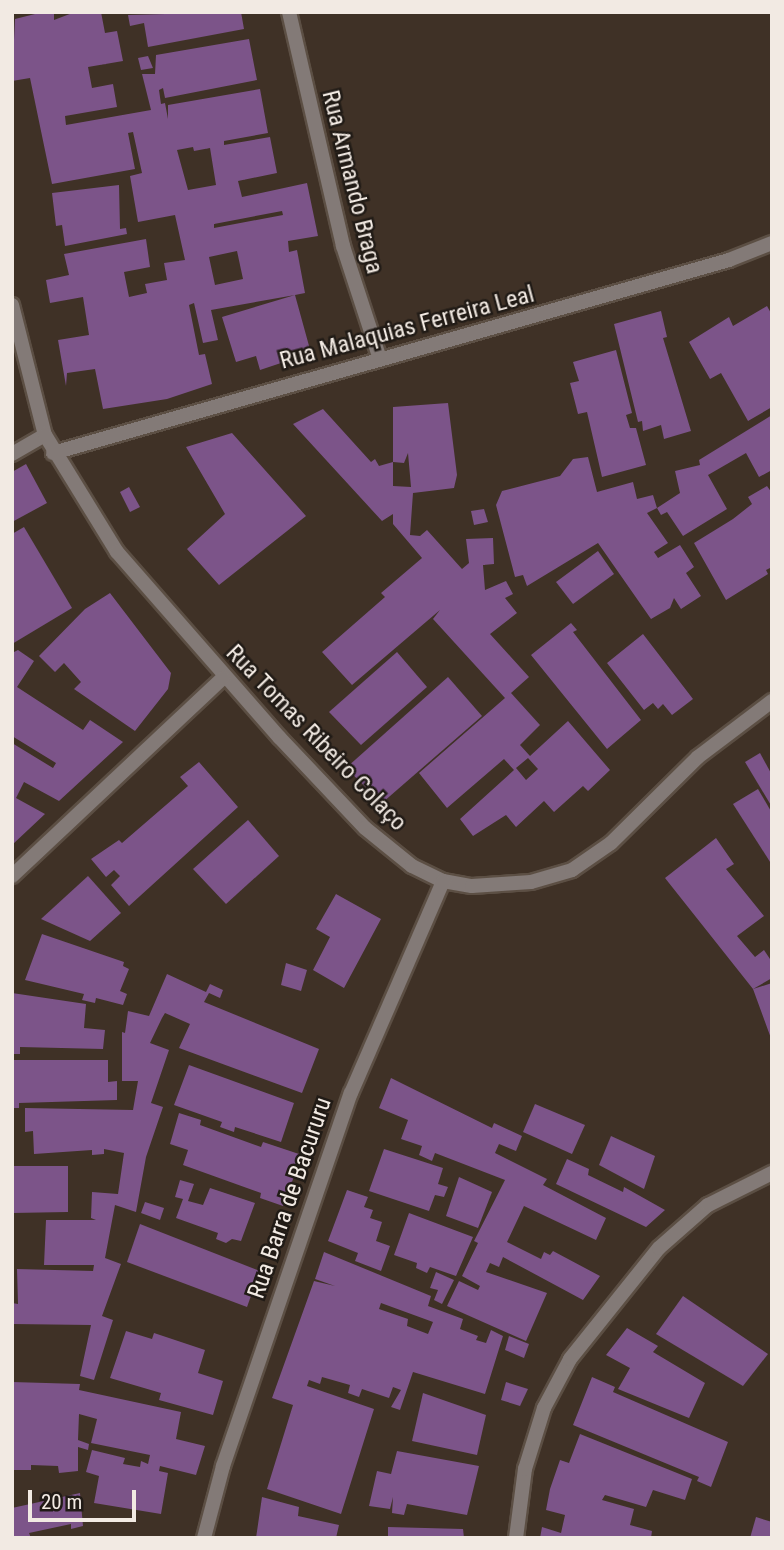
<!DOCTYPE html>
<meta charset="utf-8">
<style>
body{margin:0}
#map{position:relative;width:784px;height:1550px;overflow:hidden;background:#3f3126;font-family:"Roboto Condensed",sans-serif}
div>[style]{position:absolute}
.building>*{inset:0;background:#7c5489}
.roads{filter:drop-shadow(2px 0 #5c4f44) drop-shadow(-2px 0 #5c4f44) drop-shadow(0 2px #5c4f44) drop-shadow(0 -2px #5c4f44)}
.pedestrian>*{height:14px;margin:-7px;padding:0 7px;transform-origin:7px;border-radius:7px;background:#837a77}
.minor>*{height:14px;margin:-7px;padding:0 7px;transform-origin:7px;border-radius:7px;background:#837a77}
span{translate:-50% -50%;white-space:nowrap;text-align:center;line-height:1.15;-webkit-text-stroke:5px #211b16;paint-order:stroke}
.street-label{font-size:24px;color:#f2eae3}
.frame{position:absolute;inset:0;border:14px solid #f2eae3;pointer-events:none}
.scale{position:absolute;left:28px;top:1490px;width:108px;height:32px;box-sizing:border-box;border:4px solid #f2eae3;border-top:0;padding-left:9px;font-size:21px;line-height:24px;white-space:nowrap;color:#f2eae3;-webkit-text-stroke:5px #211b16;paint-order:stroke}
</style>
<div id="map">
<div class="building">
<div style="clip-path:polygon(evenodd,43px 12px,54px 12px,54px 20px,75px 12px,101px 12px,105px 33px,117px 31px,123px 61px,88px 67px,92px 88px,113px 84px,117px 107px,65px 116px,66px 125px,151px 110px,142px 74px,155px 74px,156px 55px,249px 39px,257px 80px,165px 98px,163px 88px,159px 90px,161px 104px,165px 103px,168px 119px,168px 105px,260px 89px,268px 133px,224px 141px,224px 145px,270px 137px,277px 173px,238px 181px,242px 197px,307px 183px,318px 236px,288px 241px,289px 252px,297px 250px,305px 293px,295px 295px,311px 353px,260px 370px,256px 356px,236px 362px,222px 317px,295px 295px,211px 310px,218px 340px,203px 343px,194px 303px,189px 305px,199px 355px,205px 354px,212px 384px,167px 399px,103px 409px,95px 369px,67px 373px,66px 386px,58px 340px,89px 335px,83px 297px,50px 303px,46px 280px,69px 275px,64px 254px,146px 239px,150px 267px,124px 272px,129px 297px,147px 293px,145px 284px,167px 280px,164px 263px,185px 260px,175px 215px,138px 222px,130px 176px,142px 173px,133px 132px,128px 133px,135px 169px,52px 184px,30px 78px,12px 81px,15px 19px,43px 12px,193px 147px,194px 151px,210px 148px,216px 185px,188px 190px,177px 150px,193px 147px,43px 12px,282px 211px,283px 215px,214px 228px,214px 224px,282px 211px,43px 12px,237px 251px,243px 279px,215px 285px,209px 257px,237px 251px)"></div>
<div style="clip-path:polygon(241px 12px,244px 29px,148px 47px,144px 23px,130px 26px,128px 15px)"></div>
<div style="clip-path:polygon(148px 56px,153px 68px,141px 70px,138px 58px)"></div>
<div style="clip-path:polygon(119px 185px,120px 229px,126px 228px,127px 234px,65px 246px,62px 225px,56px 226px,52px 193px)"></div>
<div style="clip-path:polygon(767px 306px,772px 315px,772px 407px,748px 421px,721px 373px,710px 379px,689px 342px,729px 317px,733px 326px)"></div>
<div style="clip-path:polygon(661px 311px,667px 337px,663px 338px,691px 431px,664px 439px,661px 425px,643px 431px,642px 421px,638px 422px,614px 324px)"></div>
<div style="clip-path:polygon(616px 350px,632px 413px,626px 415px,630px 428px,636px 428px,646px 465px,602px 477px,587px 412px,578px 414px,570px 383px,579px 381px,573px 362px)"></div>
<div style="clip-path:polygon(evenodd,448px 403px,457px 475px,454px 488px,413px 493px,410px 535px,420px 536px,427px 530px,462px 569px,469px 563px,466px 539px,493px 538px,494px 564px,483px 565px,485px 590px,506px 581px,513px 594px,505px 598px,517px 613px,490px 634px,529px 677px,511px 693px,540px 725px,520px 745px,530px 756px,568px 721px,610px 770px,588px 791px,583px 786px,554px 812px,544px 801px,516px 827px,506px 815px,473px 836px,460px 819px,514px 770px,504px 759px,447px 808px,419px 773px,505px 698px,433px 619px,440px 610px,352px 685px,322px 652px,385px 597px,381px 593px,422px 558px,393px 524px,393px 514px,382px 521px,293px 424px,323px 409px,371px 462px,375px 459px,379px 466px,393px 462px,393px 486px,411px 487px,408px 453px,404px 463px,393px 462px,393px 407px,448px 403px,528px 758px,538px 769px,526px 780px,516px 768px,528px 758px)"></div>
<div style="clip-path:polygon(772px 415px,772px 470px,759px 477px,746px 453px,708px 475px,727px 509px,683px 536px,667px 512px,661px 515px,657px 508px,647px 513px,668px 543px,654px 552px,658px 558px,680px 545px,694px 567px,686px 573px,701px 596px,681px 609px,674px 598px,670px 608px,651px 619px,598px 543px,527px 586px,523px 575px,515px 577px,496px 505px,502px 491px,560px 476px,573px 459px,588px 457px,597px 492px,633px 482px,637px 499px,653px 495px,657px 508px,680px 493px,675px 471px,700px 465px,699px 460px)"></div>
<div style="clip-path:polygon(232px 433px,306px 516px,219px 585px,187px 549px,225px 514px,186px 447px)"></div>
<div style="clip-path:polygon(26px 464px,47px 503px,12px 522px,12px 472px)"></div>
<div style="clip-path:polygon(767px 486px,772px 493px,772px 567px,766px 570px,768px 574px,726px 600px,694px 543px,733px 519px,752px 504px,748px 497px)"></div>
<div style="clip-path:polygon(129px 487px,140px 507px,130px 512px,120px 492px)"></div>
<div style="clip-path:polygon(484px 509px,488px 522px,474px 525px,471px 511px)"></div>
<div style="clip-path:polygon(24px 527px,72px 608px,12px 644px,12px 534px)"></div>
<div style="clip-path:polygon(598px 551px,614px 574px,573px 604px,556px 582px)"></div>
<div style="clip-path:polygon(110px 593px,171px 673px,168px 689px,135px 731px,74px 689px,81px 682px,64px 663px,55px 672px,39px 656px,85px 609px)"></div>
<div style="clip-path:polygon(571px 623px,577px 630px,573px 632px,641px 720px,607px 749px,531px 655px)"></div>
<div style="clip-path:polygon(643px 634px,693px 699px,672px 715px,663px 704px,658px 709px,653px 703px,644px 710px,607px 663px)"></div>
<div style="clip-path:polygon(18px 650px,34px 661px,17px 687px,83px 730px,90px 720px,123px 742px,59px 801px,24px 782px,16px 798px,45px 814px,12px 845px,12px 743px,53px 768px,56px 763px,12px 736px,12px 653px)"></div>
<div style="clip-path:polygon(397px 652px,427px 687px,361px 745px,329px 712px)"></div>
<div style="clip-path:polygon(448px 677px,482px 716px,382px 803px,346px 768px)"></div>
<div style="clip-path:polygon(760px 753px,772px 775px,772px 807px,745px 762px)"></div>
<div style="clip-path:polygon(199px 762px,238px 807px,129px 906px,111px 885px,120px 876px,114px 870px,106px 877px,91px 859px,119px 840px,122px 843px,188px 786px,180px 777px)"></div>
<div style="clip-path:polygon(758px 789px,772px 813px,772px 865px,733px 804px)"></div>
<div style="clip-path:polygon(248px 820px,279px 856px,226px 904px,193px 869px)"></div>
<div style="clip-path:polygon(716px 838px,734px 864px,726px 869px,764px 916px,737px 936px,755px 957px,764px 950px,772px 962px,772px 978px,753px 989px,772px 983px,772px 1041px,753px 989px,665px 878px)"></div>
<div style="clip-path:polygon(88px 876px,121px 913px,90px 941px,41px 919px)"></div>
<div style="clip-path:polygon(336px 894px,381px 919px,344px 988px,313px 970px,330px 937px,316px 929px)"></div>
<div style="clip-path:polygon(42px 934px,124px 962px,123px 966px,129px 969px,120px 991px,127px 994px,123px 1005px,96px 998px,95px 1003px,82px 1000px,84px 994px,25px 980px)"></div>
<div style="clip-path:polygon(286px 963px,307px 970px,301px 991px,281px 985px)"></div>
<div style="clip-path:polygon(167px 974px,206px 992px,210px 984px,223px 990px,220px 998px,209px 993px,204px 1002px,319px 1049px,302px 1093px,179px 1048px,190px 1024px,165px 1013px,162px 1018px,150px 1043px,169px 1050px,151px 1103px,163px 1107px,146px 1157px,136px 1212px,115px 1205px,105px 1258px,121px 1264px,102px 1316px,113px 1320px,94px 1380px,80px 1376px,91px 1325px,12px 1324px,12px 1303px,18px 1304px,17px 1269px,93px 1271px,94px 1265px,44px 1265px,46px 1220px,96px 1220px,91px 1218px,92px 1192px,118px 1194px,124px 1153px,104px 1149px,104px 1154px,92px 1155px,92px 1150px,34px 1154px,33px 1131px,25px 1132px,25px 1108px,133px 1110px,138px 1081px,122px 1081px,122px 1032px,125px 1033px,128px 1011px,149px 1016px)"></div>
<div style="clip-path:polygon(12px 993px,86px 1004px,84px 1028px,105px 1030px,103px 1049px,20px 1047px,20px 1054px,12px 1054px)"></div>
<div style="clip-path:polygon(12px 1060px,108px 1060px,108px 1082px,117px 1081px,117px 1100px,19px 1103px,19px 1108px,12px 1108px)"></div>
<div style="clip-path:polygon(189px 1065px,294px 1103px,281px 1142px,235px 1127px,234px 1132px,220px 1127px,222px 1122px,174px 1105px)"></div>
<div style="clip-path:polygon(391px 1078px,492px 1128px,494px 1123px,522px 1136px,516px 1151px,499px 1144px,495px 1153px,547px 1179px,543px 1185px,606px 1218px,596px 1240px,524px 1206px,507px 1242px,541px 1259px,544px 1252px,550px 1255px,553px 1251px,600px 1276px,583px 1300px,503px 1257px,499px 1267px,490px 1263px,486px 1272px,547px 1293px,526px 1341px,447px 1306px,459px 1281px,478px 1290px,480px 1286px,462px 1276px,478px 1243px,474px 1241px,505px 1180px,435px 1153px,432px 1161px,419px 1155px,422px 1146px,401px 1139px,408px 1120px,379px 1108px)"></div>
<div style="clip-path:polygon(535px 1104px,585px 1125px,572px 1154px,523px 1132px)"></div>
<div style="clip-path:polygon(179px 1113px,201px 1120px,200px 1125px,261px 1147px,263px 1142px,302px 1155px,283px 1206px,260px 1198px,261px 1193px,183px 1165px,188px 1150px,170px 1144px)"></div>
<div style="clip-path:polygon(611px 1136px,655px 1156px,644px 1189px,599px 1165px)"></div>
<div style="clip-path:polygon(384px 1149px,443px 1168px,438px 1184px,448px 1187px,444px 1197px,435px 1195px,429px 1211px,369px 1191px)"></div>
<div style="clip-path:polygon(567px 1159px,589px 1169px,588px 1175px,623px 1192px,624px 1187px,665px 1210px,646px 1227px,556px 1184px)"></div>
<div style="clip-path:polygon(12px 1166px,68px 1166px,68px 1212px,12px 1213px)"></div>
<div style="clip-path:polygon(459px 1177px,492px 1192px,478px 1228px,446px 1216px)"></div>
<div style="clip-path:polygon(180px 1180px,194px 1184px,188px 1201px,203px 1205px,210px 1188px,255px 1203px,241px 1241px,232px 1239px,226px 1243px,216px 1239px,218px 1233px,176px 1218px,183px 1199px,175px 1197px)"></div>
<div style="clip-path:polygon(347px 1190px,368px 1197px,364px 1207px,373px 1210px,370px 1218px,382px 1222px,376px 1241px,390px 1246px,381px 1271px,355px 1261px,358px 1253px,328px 1241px)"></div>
<div style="clip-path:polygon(145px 1202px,164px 1208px,160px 1220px,141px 1213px)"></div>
<div style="clip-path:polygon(409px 1213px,473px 1237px,456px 1276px,430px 1267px,427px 1273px,416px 1268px,417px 1263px,394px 1255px)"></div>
<div style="clip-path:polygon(140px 1224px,260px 1271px,247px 1307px,127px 1262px)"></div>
<div style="clip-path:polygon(evenodd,324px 1252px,431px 1296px,428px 1306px,463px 1319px,460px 1329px,478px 1336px,476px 1340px,486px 1343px,491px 1330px,503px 1336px,485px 1394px,413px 1372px,400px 1410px,391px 1407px,401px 1390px,393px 1387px,389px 1398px,362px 1389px,359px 1397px,348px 1393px,350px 1385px,322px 1377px,320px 1384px,309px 1380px,307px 1386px,374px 1409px,341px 1514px,267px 1489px,293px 1405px,272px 1398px,314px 1281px,335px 1286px,315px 1279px,324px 1252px,381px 1303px,433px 1322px,428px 1334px,407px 1326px,408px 1319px,379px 1309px,381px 1303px)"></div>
<div style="clip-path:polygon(436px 1272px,454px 1280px,442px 1304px,434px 1300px,438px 1290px,430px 1288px)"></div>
<div style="clip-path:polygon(683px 1296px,768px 1354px,743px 1386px,656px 1334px)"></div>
<div style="clip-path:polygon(627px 1328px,658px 1346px,653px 1352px,705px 1383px,689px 1418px,618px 1389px,630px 1368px,606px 1355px)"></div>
<div style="clip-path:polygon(126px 1331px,152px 1339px,154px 1333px,205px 1350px,198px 1373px,223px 1381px,213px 1415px,159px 1400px,161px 1393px,110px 1378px)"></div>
<div style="clip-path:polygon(509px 1336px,529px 1344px,524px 1358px,505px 1350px)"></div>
<div style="clip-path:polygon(592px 1377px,615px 1387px,613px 1392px,728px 1442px,711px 1487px,697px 1481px,699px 1477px,573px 1425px)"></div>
<div style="clip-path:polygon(12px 1382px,80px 1384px,79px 1390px,181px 1412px,176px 1439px,205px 1446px,196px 1475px,160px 1466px,159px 1471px,168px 1473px,161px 1514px,94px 1503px,99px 1476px,86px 1472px,92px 1450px,125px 1458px,123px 1464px,140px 1467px,141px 1461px,148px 1464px,150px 1455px,91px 1443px,97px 1419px,79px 1414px,78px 1440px,89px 1444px,88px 1450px,78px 1447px,78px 1471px,59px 1473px,58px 1466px,31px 1465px,31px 1470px,12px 1470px)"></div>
<div style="clip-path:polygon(506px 1382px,528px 1389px,520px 1406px,501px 1400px)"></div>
<div style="clip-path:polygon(423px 1393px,486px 1415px,477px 1455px,412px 1441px)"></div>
<div style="clip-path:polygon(580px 1434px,692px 1479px,685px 1500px,653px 1490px,646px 1507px,605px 1495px,602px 1500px,634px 1509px,630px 1525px,652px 1531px,651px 1538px,540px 1538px,542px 1527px,561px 1533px,565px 1515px,546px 1510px,550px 1489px,560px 1460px,569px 1463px)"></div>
<div style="clip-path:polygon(397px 1451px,479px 1466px,467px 1515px,407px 1504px,404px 1515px,392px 1513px,393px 1497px,390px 1509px,369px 1506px,377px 1471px,391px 1474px)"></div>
<div style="clip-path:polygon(80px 1493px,83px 1526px,71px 1529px,71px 1524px,29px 1533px,31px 1538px,12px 1538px,12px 1508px)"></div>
<div style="clip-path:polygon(262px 1497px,299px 1507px,298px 1516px,339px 1525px,336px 1538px,256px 1538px)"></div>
<div style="clip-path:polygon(756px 1517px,772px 1522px,772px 1538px,750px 1538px)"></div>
<div style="clip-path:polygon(388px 1527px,463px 1529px,464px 1538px,388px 1538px)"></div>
</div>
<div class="roads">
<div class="pedestrian">
<div style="left:12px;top:454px;width:38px;rotate:-30deg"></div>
</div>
<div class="minor">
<div style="left:289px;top:12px;width:240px;rotate:77deg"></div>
<div style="left:343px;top:246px;width:119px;rotate:71.9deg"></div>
<div style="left:12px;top:305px;width:134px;rotate:75.8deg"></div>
<div style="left:45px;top:435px;width:137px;rotate:58.4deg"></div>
<div style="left:117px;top:552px;width:246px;rotate:48.8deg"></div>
<div style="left:279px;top:737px;width:125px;rotate:46.6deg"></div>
<div style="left:365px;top:828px;width:60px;rotate:39deg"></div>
<div style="left:412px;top:866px;width:34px;rotate:26deg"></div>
<div style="left:443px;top:881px;width:29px;rotate:10deg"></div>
<div style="left:472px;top:886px;width:59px;rotate:-3.9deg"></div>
<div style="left:531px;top:882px;width:43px;rotate:-16.3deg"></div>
<div style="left:572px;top:870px;width:47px;rotate:-34.7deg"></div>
<div style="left:611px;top:843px;width:122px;rotate:-44.7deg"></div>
<div style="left:698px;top:757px;width:93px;rotate:-37.1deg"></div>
<div style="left:53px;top:453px;width:703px;rotate:-15.93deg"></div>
<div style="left:729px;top:260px;width:46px;rotate:-21.6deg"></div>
<div style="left:12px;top:876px;width:289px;rotate:-43.2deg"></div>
<div style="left:204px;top:1538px;width:74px;rotate:-75.2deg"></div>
<div style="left:223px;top:1466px;width:394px;rotate:-71.1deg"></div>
<div style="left:351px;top:1093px;width:231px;rotate:-66.5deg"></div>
<div style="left:516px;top:1538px;width:70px;rotate:-82.6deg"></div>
<div style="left:525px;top:1469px;width:64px;rotate:-72.7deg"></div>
<div style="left:544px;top:1408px;width:55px;rotate:-62deg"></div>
<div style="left:570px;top:1359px;width:142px;rotate:-51.3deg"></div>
<div style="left:659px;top:1248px;width:65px;rotate:-41.3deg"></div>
<div style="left:708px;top:1205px;width:72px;rotate:-26.6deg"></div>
</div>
</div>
<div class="street-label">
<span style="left:352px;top:182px;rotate:76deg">Rua Armando Braga</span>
<span style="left:407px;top:328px;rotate:-15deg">Rua Malaquias Ferreira Leal</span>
<span style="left:316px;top:738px;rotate:46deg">Rua Tomas Ribeiro Colaço</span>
<span style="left:290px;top:1198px;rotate:-71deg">Rua Barra de Bacururu</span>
</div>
<div class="frame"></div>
<div class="scale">20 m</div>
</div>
